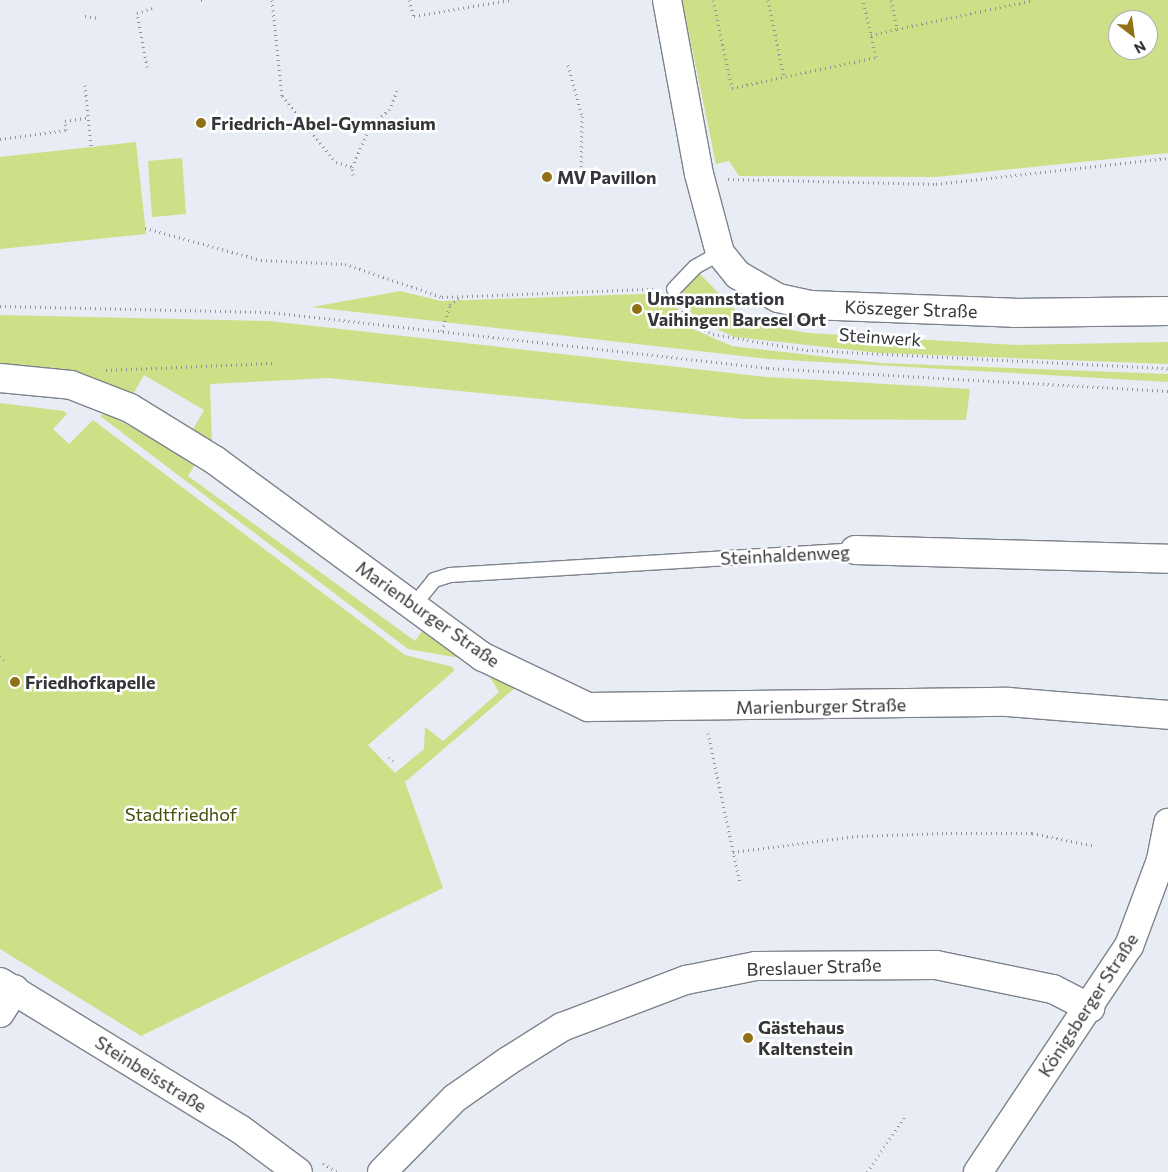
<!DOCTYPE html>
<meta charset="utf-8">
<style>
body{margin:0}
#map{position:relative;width:1168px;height:1172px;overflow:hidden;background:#e7ecf5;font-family:Commissioner,sans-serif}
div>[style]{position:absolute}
.green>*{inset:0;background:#cde087}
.path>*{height:3px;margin-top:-1.5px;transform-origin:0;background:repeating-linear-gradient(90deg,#8e9298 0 1px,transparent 0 5px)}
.roads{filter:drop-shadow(1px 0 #7e838b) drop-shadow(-1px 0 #7e838b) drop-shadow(0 1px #7e838b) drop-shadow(0 -1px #7e838b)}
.service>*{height:14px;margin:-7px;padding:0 7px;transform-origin:7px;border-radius:7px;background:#fff}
.minor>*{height:28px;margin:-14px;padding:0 14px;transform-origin:14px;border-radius:14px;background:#fff}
.dots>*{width:14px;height:14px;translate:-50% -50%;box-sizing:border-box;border:2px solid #fff;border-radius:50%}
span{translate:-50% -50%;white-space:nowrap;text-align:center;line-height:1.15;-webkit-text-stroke:5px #fff;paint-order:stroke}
.poi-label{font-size:18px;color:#343639;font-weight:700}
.left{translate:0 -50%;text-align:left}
.street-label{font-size:18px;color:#343639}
.park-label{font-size:18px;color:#434e0a}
.north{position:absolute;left:1108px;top:10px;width:50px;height:50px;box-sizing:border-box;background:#fff;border:1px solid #aeafb0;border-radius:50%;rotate:150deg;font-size:14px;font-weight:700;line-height:20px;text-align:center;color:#343639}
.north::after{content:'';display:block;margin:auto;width:18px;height:22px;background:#907116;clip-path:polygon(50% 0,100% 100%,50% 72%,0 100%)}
</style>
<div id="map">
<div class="green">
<div style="clip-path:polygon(evenodd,682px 0,1168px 0,1168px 153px,936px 177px,739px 176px,729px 161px,716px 164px,682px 0,1118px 20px,1148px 20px,1148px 50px,1118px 50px,1118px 20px)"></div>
<div style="clip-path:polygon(136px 142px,146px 234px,0 249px,0 157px)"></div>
<div style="clip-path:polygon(182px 158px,186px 214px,152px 217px,148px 161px)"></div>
<div style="clip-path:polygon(699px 273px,740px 315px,768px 326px,808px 333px,1016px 345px,1168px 342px,1168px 364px,880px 353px,734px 337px,696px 319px,689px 309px,682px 290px)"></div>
<div style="clip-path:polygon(400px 291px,441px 301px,669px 293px,688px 327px,732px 346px,880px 363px,1168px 374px,1168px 382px,769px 359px,312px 307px)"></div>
<div style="clip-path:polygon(0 315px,269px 321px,767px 377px,970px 389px,966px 420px,744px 419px,329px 378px,210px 384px,212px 444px,192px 431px,204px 410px,144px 375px,132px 396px,0 366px)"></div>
<div style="clip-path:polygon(0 403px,64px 411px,67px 414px,53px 429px,69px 444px,93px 420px,405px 655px,453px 667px,454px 671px,368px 745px,395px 773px,424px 749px,425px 727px,443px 741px,499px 692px,488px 674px,515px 688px,405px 782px,443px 888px,141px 1036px,0 949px)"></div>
<div style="clip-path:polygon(106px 413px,196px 463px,188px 476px,415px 641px,426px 626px,460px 658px,408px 649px,100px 416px)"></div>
</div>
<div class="path">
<div style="left:201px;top:0;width:4px"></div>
<div style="left:272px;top:0;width:97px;rotate:84.1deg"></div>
<div style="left:282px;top:96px;width:85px;rotate:50.7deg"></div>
<div style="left:336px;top:162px;width:17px;rotate:17deg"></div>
<div style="left:409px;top:0;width:17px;rotate:73deg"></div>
<div style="left:414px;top:16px;width:97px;rotate:-9.5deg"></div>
<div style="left:713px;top:0;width:90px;rotate:77.8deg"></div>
<div style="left:732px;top:88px;width:147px;rotate:-12.1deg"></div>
<div style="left:876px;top:57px;width:58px;rotate:-102.8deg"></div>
<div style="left:768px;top:0;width:79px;rotate:78.3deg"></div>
<div style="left:891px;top:0;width:30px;rotate:78deg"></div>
<div style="left:897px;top:29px;width:139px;rotate:-12deg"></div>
<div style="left:85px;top:16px;width:14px;rotate:8deg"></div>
<div style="left:871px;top:35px;width:27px;rotate:-13deg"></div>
<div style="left:568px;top:65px;width:53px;rotate:74.6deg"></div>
<div style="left:582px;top:116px;width:55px;rotate:91deg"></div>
<div style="left:147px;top:67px;width:55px;rotate:-100.5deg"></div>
<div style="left:137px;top:13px;width:16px;rotate:-18deg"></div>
<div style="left:85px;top:85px;width:61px;rotate:84.4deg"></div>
<div style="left:0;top:139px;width:67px;rotate:-7.8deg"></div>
<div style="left:66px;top:130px;width:9px;rotate:-96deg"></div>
<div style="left:65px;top:121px;width:24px;rotate:-9deg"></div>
<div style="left:353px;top:175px;width:8px;rotate:-97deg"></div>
<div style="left:352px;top:167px;width:45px;rotate:-66.3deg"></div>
<div style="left:370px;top:126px;width:25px;rotate:-40deg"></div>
<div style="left:389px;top:110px;width:21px;rotate:-67deg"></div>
<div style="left:728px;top:179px;width:208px;rotate:1.4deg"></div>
<div style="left:936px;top:184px;width:233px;rotate:-6.4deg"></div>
<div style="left:145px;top:228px;width:120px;rotate:15.4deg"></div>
<div style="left:261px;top:260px;width:84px;rotate:2.7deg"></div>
<div style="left:345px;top:264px;width:102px;rotate:18.8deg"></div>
<div style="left:442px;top:297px;width:212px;rotate:-2.2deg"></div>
<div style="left:0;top:306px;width:269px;rotate:1.3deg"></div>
<div style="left:269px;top:312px;width:502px;rotate:6.4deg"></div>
<div style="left:768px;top:368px;width:401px;rotate:3.3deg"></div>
<div style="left:680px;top:306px;width:20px;rotate:57deg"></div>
<div style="left:691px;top:323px;width:25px;rotate:27deg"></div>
<div style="left:713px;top:334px;width:95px;rotate:9.7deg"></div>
<div style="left:807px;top:350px;width:361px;rotate:2.9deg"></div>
<div style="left:442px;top:331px;width:27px;rotate:-73deg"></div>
<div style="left:450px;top:305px;width:14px;rotate:-36deg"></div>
<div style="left:106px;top:370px;width:168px;rotate:-2.4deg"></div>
<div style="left:0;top:656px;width:8px;rotate:45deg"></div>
<div style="left:708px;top:733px;width:154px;rotate:78deg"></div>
<div style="left:389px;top:757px;width:8px;rotate:45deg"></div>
<div style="left:733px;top:852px;width:125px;rotate:-7.4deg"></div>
<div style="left:857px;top:836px;width:89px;rotate:-1.9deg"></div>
<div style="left:946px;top:833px;width:86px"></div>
<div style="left:1032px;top:833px;width:64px;rotate:11.7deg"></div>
<div style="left:323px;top:1163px;width:17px;rotate:33deg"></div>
<div style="left:867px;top:1172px;width:69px;rotate:-55.6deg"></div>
</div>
<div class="roads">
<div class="service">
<div style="left:674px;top:289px;width:30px;rotate:-46deg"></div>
<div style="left:695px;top:267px;width:29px;rotate:-29deg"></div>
<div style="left:414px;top:605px;width:32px;rotate:-51deg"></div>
<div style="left:434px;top:580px;width:17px;rotate:-17deg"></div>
<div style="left:450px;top:575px;width:406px;rotate:-3.5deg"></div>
</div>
<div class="minor">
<div style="left:667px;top:0;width:177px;rotate:79.6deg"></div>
<div style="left:699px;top:174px;width:82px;rotate:75.1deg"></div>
<div style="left:720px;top:253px;width:28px;rotate:51deg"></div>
<div style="left:738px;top:275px;width:46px;rotate:29.9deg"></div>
<div style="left:778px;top:298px;width:33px;rotate:12deg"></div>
<div style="left:810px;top:305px;width:204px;rotate:2.2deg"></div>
<div style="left:1014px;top:313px;width:154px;rotate:-0.7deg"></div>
<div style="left:0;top:378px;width:71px;rotate:5.6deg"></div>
<div style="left:71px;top:385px;width:63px;rotate:21.3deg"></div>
<div style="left:130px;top:408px;width:101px;rotate:31.6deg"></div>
<div style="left:216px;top:461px;width:331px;rotate:36.3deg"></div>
<div style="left:483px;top:657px;width:116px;rotate:25.5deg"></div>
<div style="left:588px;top:707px;width:420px;rotate:-0.7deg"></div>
<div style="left:1008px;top:702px;width:161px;rotate:4.6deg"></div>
<div style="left:855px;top:550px;width:313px;rotate:1.6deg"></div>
<div style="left:0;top:982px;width:281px;rotate:31.5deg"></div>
<div style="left:240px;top:1129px;width:72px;rotate:36.6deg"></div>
<div style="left:0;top:1013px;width:28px;rotate:-58deg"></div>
<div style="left:382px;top:1172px;width:104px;rotate:-45.4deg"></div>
<div style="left:455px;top:1098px;width:65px;rotate:-34.9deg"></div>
<div style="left:508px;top:1061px;width:64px;rotate:-32.2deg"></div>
<div style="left:562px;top:1027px;width:133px;rotate:-20.8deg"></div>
<div style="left:686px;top:980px;width:71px;rotate:-11.3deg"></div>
<div style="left:756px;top:966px;width:180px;rotate:-0.3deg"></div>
<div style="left:936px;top:965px;width:119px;rotate:11.6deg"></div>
<div style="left:1053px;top:989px;width:42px;rotate:27.2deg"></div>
<div style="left:978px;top:1172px;width:272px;rotate:-56.3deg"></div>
<div style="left:1129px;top:946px;width:92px;rotate:-69.6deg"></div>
<div style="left:1161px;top:860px;width:38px;rotate:-79deg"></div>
</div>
</div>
<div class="dots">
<div style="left:201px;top:123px;background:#907116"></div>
<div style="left:547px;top:177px;background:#907116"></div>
<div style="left:637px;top:309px;background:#907116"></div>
<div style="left:15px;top:682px;background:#907116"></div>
<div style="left:748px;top:1038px;background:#907116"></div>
</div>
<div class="poi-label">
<span class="left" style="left:211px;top:123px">Friedrich-Abel-Gymnasium</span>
<span class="left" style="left:557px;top:177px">MV Pavillon</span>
<span class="left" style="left:647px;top:309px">Umspannstation<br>Vaihingen Baresel Ort</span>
<span class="left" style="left:25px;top:682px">Friedhofkapelle</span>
<span class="left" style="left:758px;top:1038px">Gästehaus<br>Kaltenstein</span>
</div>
<div class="street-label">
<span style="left:911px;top:309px;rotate:2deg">Köszeger Straße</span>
<span style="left:880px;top:337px;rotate:4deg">Steinwerk</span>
<span style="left:785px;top:555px;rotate:-3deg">Steinhaldenweg</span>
<span style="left:428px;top:614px;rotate:35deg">Marienburger Straße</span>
<span style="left:821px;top:706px;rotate:-1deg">Marienburger Straße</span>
<span style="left:814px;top:967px;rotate:-2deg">Breslauer Straße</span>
<span style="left:1088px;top:1005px;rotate:-57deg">Königsberger Straße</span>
<span style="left:151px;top:1074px;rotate:32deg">Steinbeisstraße</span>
</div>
<div class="park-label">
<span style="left:181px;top:814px">Stadtfriedhof</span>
</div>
<div class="north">N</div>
</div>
